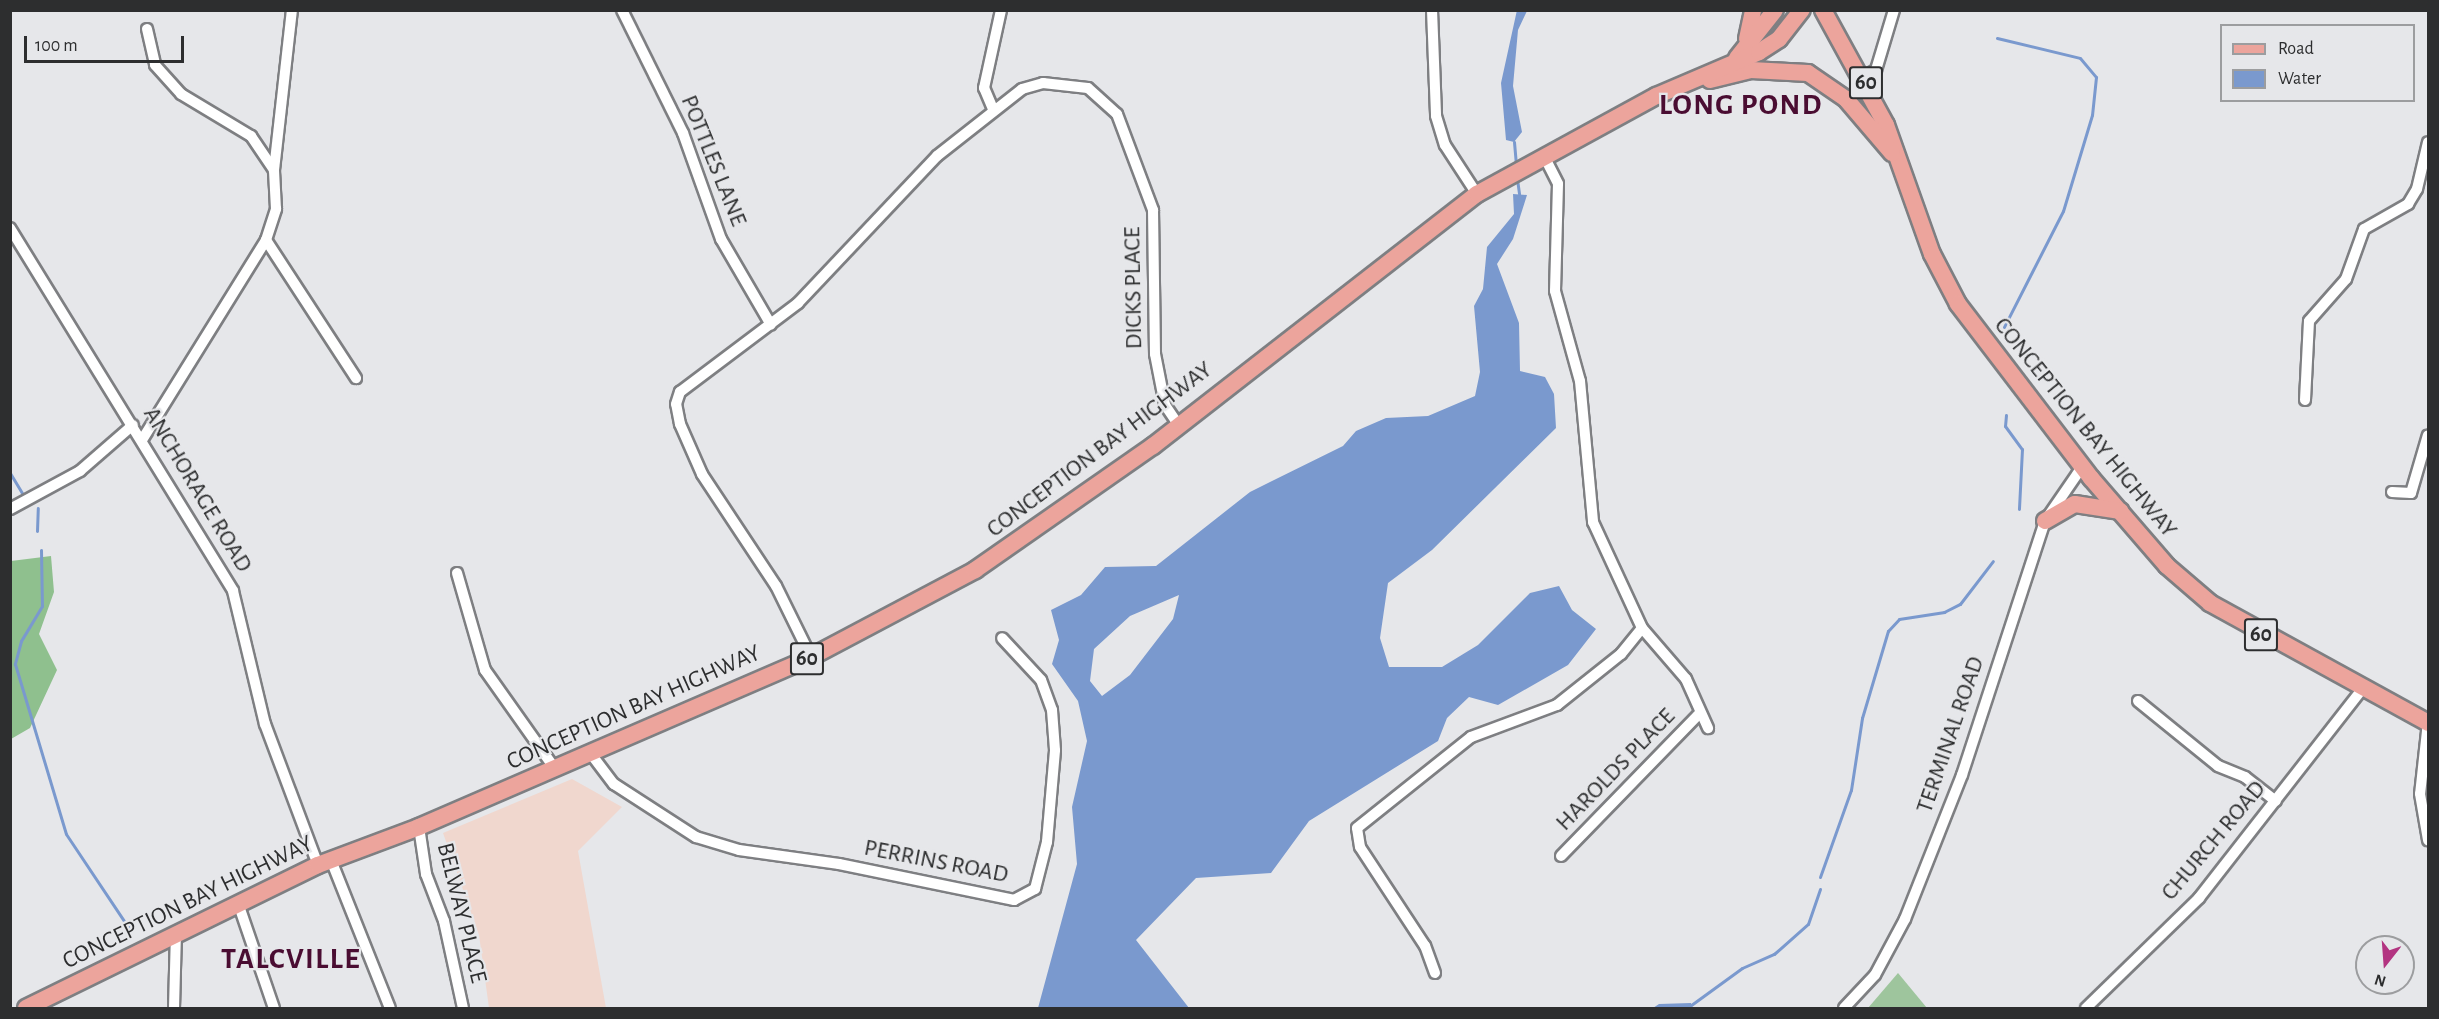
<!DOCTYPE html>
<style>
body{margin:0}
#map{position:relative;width:2439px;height:1019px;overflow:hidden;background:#e6e7ea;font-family:"Alegreya Sans",sans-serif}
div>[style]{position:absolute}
.education>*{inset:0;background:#f0d7ce}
.green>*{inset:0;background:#9ec59d}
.forest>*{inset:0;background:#8fc08e}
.water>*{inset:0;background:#7a99ce}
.stream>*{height:3px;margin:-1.5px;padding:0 1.5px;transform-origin:1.5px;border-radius:1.5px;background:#7a99ce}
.roads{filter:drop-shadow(2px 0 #7e7f82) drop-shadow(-2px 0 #7e7f82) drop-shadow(0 2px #7e7f82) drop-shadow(0 -2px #7e7f82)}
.minor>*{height:10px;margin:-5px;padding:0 5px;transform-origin:5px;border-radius:5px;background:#fff}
.primary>*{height:16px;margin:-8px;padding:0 8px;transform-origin:8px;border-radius:8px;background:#eca49c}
span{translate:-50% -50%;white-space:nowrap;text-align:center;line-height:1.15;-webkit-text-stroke:4.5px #e6e7ea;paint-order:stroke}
.shield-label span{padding:2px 4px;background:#e6e7ea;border:2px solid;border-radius:4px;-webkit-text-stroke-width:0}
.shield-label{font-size:22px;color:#2d2e2f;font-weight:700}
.street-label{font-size:24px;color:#2d2e2f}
.district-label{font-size:30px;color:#4a0d32;font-weight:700;letter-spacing:1.5px}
.frame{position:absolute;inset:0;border:12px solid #2d2e2f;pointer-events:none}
.legend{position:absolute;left:2220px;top:24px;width:195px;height:78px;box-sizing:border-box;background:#e6e7ea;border:2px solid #9c9d9f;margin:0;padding:8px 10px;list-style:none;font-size:18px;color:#2d2e2f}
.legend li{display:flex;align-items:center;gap:12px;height:30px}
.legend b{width:30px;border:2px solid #9c9d9f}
.north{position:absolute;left:2355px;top:935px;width:60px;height:60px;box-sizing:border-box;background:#e6e7ea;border:2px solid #9c9d9f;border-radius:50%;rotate:197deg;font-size:16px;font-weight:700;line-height:24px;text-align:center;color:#2d2e2f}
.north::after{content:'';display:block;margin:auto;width:21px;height:27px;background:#b33481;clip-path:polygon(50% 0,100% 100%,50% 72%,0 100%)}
.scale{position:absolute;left:24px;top:36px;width:160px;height:27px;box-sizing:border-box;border:3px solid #2d2e2f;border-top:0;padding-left:8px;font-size:18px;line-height:21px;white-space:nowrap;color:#2d2e2f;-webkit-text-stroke:4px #e6e7ea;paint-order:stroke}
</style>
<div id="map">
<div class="education">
<div style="clip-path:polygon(572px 779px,622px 807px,578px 851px,606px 1008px,489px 1008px,479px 935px,443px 833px)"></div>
</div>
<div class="green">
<div style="clip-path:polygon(1898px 973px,1927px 1008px,1868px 1008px)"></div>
</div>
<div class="forest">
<div style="clip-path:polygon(51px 556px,54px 592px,39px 634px,57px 670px,30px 728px,11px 739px,11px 561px)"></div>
</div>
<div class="water">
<div style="clip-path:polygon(1517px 10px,1527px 11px,1518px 30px,1513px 86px,1522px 132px,1514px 142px,1506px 140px,1501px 83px)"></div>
<div style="clip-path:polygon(evenodd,1513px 194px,1527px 195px,1513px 239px,1497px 264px,1519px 323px,1520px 371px,1545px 377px,1554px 394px,1556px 428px,1432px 550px,1388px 583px,1380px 638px,1389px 667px,1442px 667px,1478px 645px,1530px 593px,1559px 586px,1572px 610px,1596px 629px,1568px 665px,1498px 705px,1469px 697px,1447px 718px,1438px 741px,1309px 821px,1271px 873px,1196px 878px,1136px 940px,1189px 1008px,1038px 1008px,1077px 864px,1072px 807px,1087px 741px,1078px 701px,1052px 664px,1059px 640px,1051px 610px,1081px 595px,1105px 567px,1156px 566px,1250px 492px,1343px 446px,1356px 431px,1386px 418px,1428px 416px,1475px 396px,1480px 372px,1474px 306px,1483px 289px,1487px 247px,1514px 214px,1513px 194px,1179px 595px,1173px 619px,1130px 675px,1102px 696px,1090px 681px,1094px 649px,1130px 616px,1179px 595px)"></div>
<div style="clip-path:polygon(1691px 1003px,1692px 1008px,1653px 1008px,1659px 1004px)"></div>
</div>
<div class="stream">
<div style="left:1997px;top:38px;width:85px;rotate:13.5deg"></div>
<div style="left:2080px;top:58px;width:25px;rotate:50deg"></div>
<div style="left:2096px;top:77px;width:38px;rotate:96deg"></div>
<div style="left:2092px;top:115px;width:100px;rotate:106.8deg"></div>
<div style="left:2063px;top:211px;width:130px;rotate:117deg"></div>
<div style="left:1514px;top:142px;width:25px;rotate:85deg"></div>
<div style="left:1517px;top:179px;width:15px;rotate:82deg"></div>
<div style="left:2006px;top:415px;width:11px;rotate:95deg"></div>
<div style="left:2005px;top:426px;width:29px;rotate:54deg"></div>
<div style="left:2022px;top:449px;width:60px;rotate:92.9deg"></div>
<div style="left:10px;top:473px;width:26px;rotate:59deg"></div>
<div style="left:37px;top:531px;width:23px;rotate:-88deg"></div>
<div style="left:41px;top:550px;width:56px;rotate:89deg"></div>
<div style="left:42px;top:606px;width:41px;rotate:121deg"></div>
<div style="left:21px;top:641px;width:24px;rotate:105deg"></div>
<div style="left:15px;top:664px;width:177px;rotate:73.3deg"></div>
<div style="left:66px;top:834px;width:112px;rotate:56.3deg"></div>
<div style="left:128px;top:927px;width:11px;rotate:90deg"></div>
<div style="left:1820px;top:877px;width:92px;rotate:-70.4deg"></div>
<div style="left:1851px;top:790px;width:73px;rotate:-81.3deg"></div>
<div style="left:1862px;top:718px;width:91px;rotate:-73.4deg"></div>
<div style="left:1888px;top:631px;width:16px;rotate:-47deg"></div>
<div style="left:1899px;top:619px;width:46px;rotate:-8.8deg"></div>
<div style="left:1944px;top:612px;width:18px;rotate:-27deg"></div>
<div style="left:1960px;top:604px;width:54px;rotate:-52.5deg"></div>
<div style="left:1687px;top:1008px;width:68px;rotate:-36deg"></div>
<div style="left:1742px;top:968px;width:35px;rotate:-24deg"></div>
<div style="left:1774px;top:954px;width:45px;rotate:-41.4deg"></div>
<div style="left:1808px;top:924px;width:37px;rotate:-71deg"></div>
</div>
<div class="roads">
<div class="minor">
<div style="left:622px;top:10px;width:137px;rotate:63.6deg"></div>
<div style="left:683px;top:133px;width:113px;rotate:70.3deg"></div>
<div style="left:721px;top:239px;width:99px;rotate:59.8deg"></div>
<div style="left:1432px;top:10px;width:106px;rotate:87.8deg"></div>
<div style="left:1436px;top:116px;width:30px;rotate:73deg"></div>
<div style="left:1445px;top:145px;width:59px;rotate:56.9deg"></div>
<div style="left:147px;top:29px;width:37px;rotate:77deg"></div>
<div style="left:155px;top:65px;width:39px;rotate:48deg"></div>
<div style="left:181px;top:94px;width:82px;rotate:31deg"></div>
<div style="left:251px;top:136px;width:41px;rotate:55.9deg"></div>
<div style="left:1863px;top:77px;width:15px;rotate:-28deg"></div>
<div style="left:1876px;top:70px;width:63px;rotate:-73.3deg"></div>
<div style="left:993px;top:109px;width:23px;rotate:-113deg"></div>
<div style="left:984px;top:88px;width:80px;rotate:-77.7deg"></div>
<div style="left:1544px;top:156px;width:31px;rotate:63deg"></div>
<div style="left:1558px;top:184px;width:107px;rotate:91.6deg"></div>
<div style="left:1555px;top:291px;width:93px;rotate:74.5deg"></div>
<div style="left:1580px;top:381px;width:142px;rotate:84.7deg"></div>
<div style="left:1593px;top:522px;width:117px;rotate:65.2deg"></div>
<div style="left:1642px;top:628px;width:67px;rotate:49.2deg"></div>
<div style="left:1686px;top:679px;width:54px;rotate:65.8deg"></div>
<div style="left:10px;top:228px;width:426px;rotate:58.4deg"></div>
<div style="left:233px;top:591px;width:137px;rotate:76.5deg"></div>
<div style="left:265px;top:724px;width:151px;rotate:69.4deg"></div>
<div style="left:266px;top:240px;width:165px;rotate:56.9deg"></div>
<div style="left:2305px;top:400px;width:79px;rotate:-87.1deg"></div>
<div style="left:2309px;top:321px;width:56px;rotate:-48.6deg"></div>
<div style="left:2346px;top:279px;width:53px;rotate:-70.2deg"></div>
<div style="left:2364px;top:229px;width:51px;rotate:-29.6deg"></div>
<div style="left:2408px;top:204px;width:17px;rotate:-59deg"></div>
<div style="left:2417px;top:189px;width:48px;rotate:-76.8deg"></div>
<div style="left:142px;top:440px;width:235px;rotate:-58.2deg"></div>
<div style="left:266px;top:240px;width:33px;rotate:-72deg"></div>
<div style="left:276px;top:209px;width:39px;rotate:-93deg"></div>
<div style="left:274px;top:170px;width:161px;rotate:-83.6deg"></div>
<div style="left:2392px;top:492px;width:19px;rotate:3deg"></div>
<div style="left:2411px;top:493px;width:60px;rotate:-73.7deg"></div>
<div style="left:10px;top:509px;width:80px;rotate:-28.5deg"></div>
<div style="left:80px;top:471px;width:70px;rotate:-41deg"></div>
<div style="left:457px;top:573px;width:101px;rotate:73.9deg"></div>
<div style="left:485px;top:670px;width:121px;rotate:54.7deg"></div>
<div style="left:811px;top:657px;width:79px;rotate:-116.2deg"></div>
<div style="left:776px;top:586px;width:134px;rotate:-123.5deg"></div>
<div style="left:702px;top:474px;width:55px;rotate:-113.7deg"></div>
<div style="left:680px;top:424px;width:20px;rotate:-101deg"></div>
<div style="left:676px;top:404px;width:13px;rotate:-72deg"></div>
<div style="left:680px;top:392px;width:148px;rotate:-37deg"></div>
<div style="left:798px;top:303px;width:202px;rotate:-46.6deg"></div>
<div style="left:937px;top:156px;width:108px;rotate:-38.2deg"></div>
<div style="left:1022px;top:89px;width:22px;rotate:-16deg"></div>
<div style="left:1043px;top:83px;width:45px;rotate:6.3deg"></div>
<div style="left:1088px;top:88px;width:39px;rotate:42deg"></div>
<div style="left:1117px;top:114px;width:103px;rotate:69.4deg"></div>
<div style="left:1153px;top:210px;width:144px;rotate:89.2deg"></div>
<div style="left:1155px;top:354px;width:52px;rotate:78.9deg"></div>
<div style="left:1165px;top:405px;width:23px;rotate:56deg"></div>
<div style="left:2138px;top:701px;width:103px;rotate:39.1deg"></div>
<div style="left:2218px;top:766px;width:29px;rotate:22deg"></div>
<div style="left:2245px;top:777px;width:39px;rotate:38deg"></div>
<div style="left:2428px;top:722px;width:72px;rotate:96.3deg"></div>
<div style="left:2420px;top:794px;width:47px;rotate:80.1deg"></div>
<div style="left:591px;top:754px;width:38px;rotate:53deg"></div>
<div style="left:614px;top:784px;width:98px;rotate:32.9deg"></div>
<div style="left:696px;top:837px;width:45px;rotate:16.8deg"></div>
<div style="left:739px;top:850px;width:101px;rotate:8deg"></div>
<div style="left:839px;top:864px;width:179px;rotate:11.6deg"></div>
<div style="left:1014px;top:900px;width:24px;rotate:-28deg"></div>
<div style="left:1035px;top:889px;width:49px;rotate:-75.7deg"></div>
<div style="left:1047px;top:842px;width:92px;rotate:-85deg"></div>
<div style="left:1055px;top:750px;width:40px;rotate:-94.3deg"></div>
<div style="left:1052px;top:710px;width:32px;rotate:-110deg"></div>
<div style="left:1041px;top:680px;width:57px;rotate:-132.9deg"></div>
<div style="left:419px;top:827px;width:48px;rotate:81.5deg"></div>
<div style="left:426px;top:874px;width:50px;rotate:69deg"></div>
<div style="left:444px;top:921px;width:89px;rotate:77.7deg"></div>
<div style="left:1561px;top:856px;width:199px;rotate:-45.8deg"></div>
<div style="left:331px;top:860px;width:159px;rotate:68.3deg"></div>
<div style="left:238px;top:903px;width:111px;rotate:71.1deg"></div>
<div style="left:1435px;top:973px;width:29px;rotate:-110deg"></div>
<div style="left:1425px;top:946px;width:118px;rotate:-123.3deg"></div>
<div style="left:1360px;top:847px;width:19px;rotate:-99deg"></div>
<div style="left:1357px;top:828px;width:146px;rotate:-38.6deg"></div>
<div style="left:1471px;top:737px;width:92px;rotate:-20.4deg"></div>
<div style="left:1557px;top:705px;width:82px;rotate:-38.6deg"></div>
<div style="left:1621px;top:654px;width:33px;rotate:-51deg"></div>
<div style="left:174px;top:1008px;width:74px;rotate:-88.5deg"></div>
<div style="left:1844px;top:1008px;width:45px;rotate:-46.8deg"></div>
<div style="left:1875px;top:975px;width:64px;rotate:-61.8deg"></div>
<div style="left:1905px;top:919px;width:155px;rotate:-68.4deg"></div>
<div style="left:1962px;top:775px;width:267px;rotate:-71.9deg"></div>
<div style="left:2045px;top:521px;width:65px;rotate:-55.6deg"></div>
<div style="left:2086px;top:1008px;width:158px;rotate:-44.2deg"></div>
<div style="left:2199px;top:898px;width:265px;rotate:-52deg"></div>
</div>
<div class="primary">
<div style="left:1823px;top:10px;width:131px;rotate:61.3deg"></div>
<div style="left:1886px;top:125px;width:137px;rotate:70.4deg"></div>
<div style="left:1932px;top:254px;width:56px;rotate:62.5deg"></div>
<div style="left:1958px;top:304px;width:219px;rotate:52.6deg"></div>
<div style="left:2091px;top:478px;width:116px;rotate:49.2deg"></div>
<div style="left:2167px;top:566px;width:57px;rotate:40.7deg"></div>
<div style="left:2210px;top:603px;width:249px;rotate:28.8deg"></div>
<div style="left:1747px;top:39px;width:30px;rotate:-78deg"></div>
<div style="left:1737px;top:58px;width:61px;rotate:-51.6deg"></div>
<div style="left:1710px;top:80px;width:42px;rotate:-13.7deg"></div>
<div style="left:1751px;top:70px;width:57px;rotate:3deg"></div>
<div style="left:1808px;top:73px;width:46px;rotate:34.4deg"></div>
<div style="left:1846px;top:99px;width:71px;rotate:49.6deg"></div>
<div style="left:2045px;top:521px;width:34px;rotate:-30deg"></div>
<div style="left:2075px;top:504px;width:46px;rotate:8.8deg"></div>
<div style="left:26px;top:1008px;width:325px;rotate:-26.1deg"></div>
<div style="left:318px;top:865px;width:108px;rotate:-20.6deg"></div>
<div style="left:419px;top:827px;width:427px;rotate:-23.4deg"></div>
<div style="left:811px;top:657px;width:186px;rotate:-27.9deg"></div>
<div style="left:975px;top:570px;width:217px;rotate:-34.9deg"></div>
<div style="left:1153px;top:446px;width:410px;rotate:-37.9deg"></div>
<div style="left:1477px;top:194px;width:204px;rotate:-28.7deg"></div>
<div style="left:1656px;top:96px;width:112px;rotate:-23.1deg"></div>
<div style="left:1759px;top:52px;width:24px;rotate:-33deg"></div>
<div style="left:1779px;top:39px;width:37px;rotate:-52deg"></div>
</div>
</div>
<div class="shield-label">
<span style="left:1866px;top:83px">60</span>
<span style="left:2261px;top:635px">60</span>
<span style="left:807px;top:659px">60</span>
</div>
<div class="street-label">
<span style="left:713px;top:161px;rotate:68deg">POTTLES LANE</span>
<span style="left:1134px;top:288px;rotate:-91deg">DICKS PLACE</span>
<span style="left:2085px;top:428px;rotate:51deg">CONCEPTION BAY HIGHWAY</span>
<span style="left:1100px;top:450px;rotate:-37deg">CONCEPTION BAY HIGHWAY</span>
<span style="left:197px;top:490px;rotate:59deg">ANCHORAGE ROAD</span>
<span style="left:634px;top:708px;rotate:-24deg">CONCEPTION BAY HIGHWAY</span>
<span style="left:1951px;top:735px;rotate:-71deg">TERMINAL ROAD</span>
<span style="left:1616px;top:770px;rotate:-46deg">HAROLDS PLACE</span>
<span style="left:2214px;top:841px;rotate:-50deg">CHURCH ROAD</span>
<span style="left:936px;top:862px;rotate:11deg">PERRINS ROAD</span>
<span style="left:188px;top:903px;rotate:-26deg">CONCEPTION BAY HIGHWAY</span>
<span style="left:461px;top:913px;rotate:76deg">BELWAY PLACE</span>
</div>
<div class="district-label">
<span style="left:1741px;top:105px">LONG POND</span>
<span style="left:291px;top:959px">TALCVILLE</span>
</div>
<div class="frame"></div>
<ul class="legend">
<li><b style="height:8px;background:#eca49c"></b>Road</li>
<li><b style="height:16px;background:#7a99ce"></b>Water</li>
</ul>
<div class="north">N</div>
<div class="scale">100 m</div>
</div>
